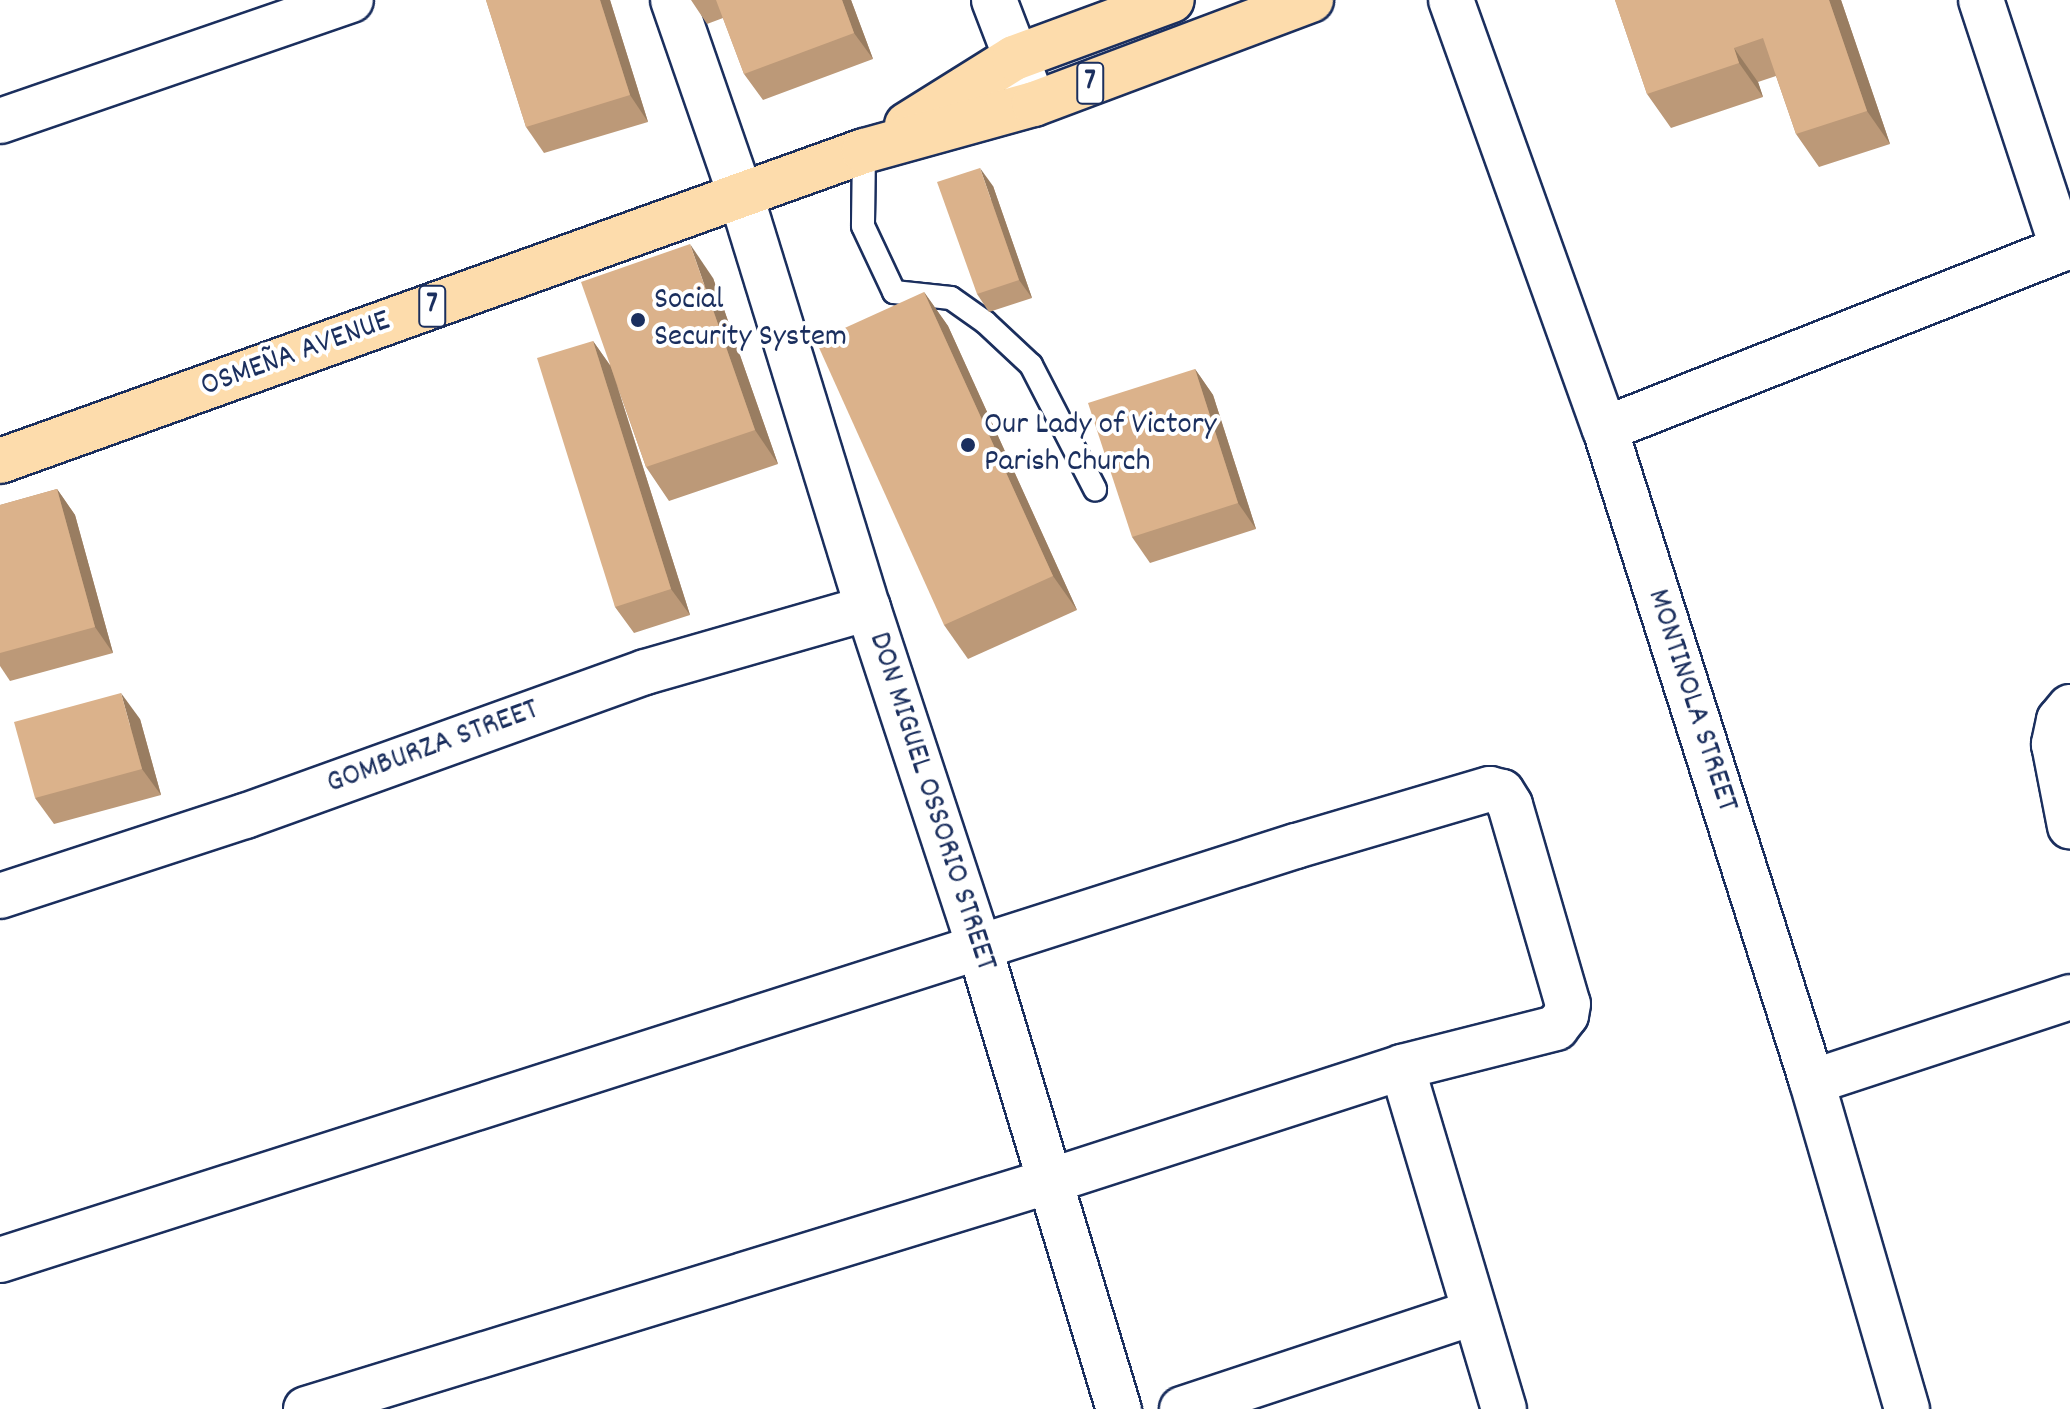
<!DOCTYPE html>
<meta charset="utf-8">
<style>
body{margin:0}
#map{position:relative;width:2070px;height:1409px;overflow:hidden;background:#fff;font-family:Dekko,sans-serif}
div>[style]{position:absolute}
.roads{filter:drop-shadow(2px 0 #1b2f5e) drop-shadow(-2px 0 #1b2f5e) drop-shadow(0 2px #1b2f5e) drop-shadow(0 -2px #1b2f5e)}
.service>*{height:22px;margin:-11px;padding:0 11px;transform-origin:11px;border-radius:11px;background:#fff}
.minor>*{height:44px;margin:-22px;padding:0 22px;transform-origin:22px;border-radius:22px;background:#fff}
.tertiary>*{height:44px;margin:-22px;padding:0 22px;transform-origin:22px;border-radius:22px;background:#fff}
.primary>*{height:44px;margin:-22px;padding:0 22px;transform-origin:22px;border-radius:22px;background:#fddcac}
.wall>*{inset:0;background:#bc9978}
.shaded-wall>*{inset:0;background:#997d61}
.building>*{inset:0;background:#dbb28b}
.dots>*{width:22px;height:22px;translate:-50% -50%;box-sizing:border-box;border:4px solid #fff;border-radius:50%}
span{translate:-50% -50%;white-space:nowrap;text-align:center;line-height:1.15;-webkit-text-stroke:8px #fff;paint-order:stroke}
.shield-label span{padding:2px 6px;background:#fff;border:2px solid;border-radius:6px;-webkit-text-stroke-width:0}
.shield-label{font-size:30px;color:#1b2f5e;font-weight:700}
.poi-label{font-size:32px;color:#1b2f5e}
.left{translate:0 -50%;text-align:left}
.street-label{font-size:32px;color:#1b2f5e}
</style>
<div id="map">
<div class="roads">
<div class="service">
<div style="left:864px;top:151px;width:75px;rotate:90.8deg"></div>
<div style="left:863px;top:226px;width:73px;rotate:64.8deg"></div>
<div style="left:894px;top:292px;width:57px;rotate:6deg"></div>
<div style="left:951px;top:298px;width:42px;rotate:35.2deg"></div>
<div style="left:985px;top:322px;width:63px;rotate:43.1deg"></div>
<div style="left:1031px;top:365px;width:140px;rotate:62.7deg"></div>
</div>
<div class="minor">
<div style="left:673px;top:0;width:207px;rotate:70.9deg"></div>
<div style="left:741px;top:196px;width:431px;rotate:72.9deg"></div>
<div style="left:868px;top:608px;width:356px;rotate:71.8deg"></div>
<div style="left:979px;top:946px;width:484px;rotate:73.2deg"></div>
<div style="left:994px;top:0;width:111px;rotate:69deg"></div>
<div style="left:1981px;top:0;width:262px;rotate:71.8deg"></div>
<div style="left:0;top:121px;width:371px;rotate:-19deg"></div>
<div style="left:1605px;top:429px;width:500px;rotate:-21.5deg"></div>
<div style="left:2070px;top:707px;width:17px;rotate:130deg"></div>
<div style="left:2059px;top:720px;width:25px;rotate:102deg"></div>
<div style="left:2054px;top:744px;width:84px;rotate:79deg"></div>
<div style="left:0;top:896px;width:258px;rotate:-18.1deg"></div>
<div style="left:245px;top:816px;width:425px;rotate:-19.8deg"></div>
<div style="left:645px;top:672px;width:232px;rotate:-16deg"></div>
<div style="left:1812px;top:1082px;width:272px;rotate:-18.2deg"></div>
<div style="left:0;top:1260px;width:1361px;rotate:-17.72deg"></div>
<div style="left:1296px;top:846px;width:202px;rotate:-16.4deg"></div>
<div style="left:1490px;top:789px;width:12px;rotate:14deg"></div>
<div style="left:1502px;top:792px;width:15px;rotate:58deg"></div>
<div style="left:1510px;top:805px;width:207px;rotate:73.8deg"></div>
<div style="left:1568px;top:1004px;width:11px;rotate:100deg"></div>
<div style="left:1566px;top:1015px;width:16px;rotate:128deg"></div>
<div style="left:1556px;top:1028px;width:159px;rotate:165.8deg"></div>
<div style="left:306px;top:1409px;width:778px;rotate:-17.04deg"></div>
<div style="left:1050px;top:1181px;width:370px;rotate:-17.9deg"></div>
<div style="left:1402px;top:1067px;width:357px;rotate:73.4deg"></div>
<div style="left:1182px;top:1409px;width:306px;rotate:-18.3deg"></div>
</div>
<div class="tertiary">
<div style="left:1451px;top:0;width:456px;rotate:70.3deg"></div>
<div style="left:1605px;top:429px;width:685px;rotate:72.41deg"></div>
<div style="left:1812px;top:1082px;width:341px;rotate:73.8deg"></div>
</div>
<div class="primary">
<div style="left:907px;top:125px;width:126px;rotate:-32.1deg"></div>
<div style="left:1014px;top:58px;width:168px;rotate:-20.2deg"></div>
<div style="left:0;top:461px;width:918px;rotate:-19.74deg"></div>
<div style="left:864px;top:151px;width:176px;rotate:-15.5deg"></div>
<div style="left:1034px;top:104px;width:296px;rotate:-20.6deg"></div>
</div>
</div>
<div class="wall">
<div style="clip-path:polygon(486px 0,610px 0,648px 122px,544px 153px,526px 127px)"></div>
<div style="clip-path:polygon(691px 0,851px 0,873px 59px,763px 100px,744px 74px,723px 18px,707px 24px)"></div>
<div style="clip-path:polygon(1615px 0,1841px 0,1890px 144px,1819px 167px,1796px 134px,1776px 76px,1758px 82px,1763px 97px,1671px 128px,1647px 94px)"></div>
<div style="clip-path:polygon(993px 186px,1032px 298px,989px 312px,977px 294px)"></div>
<div style="clip-path:polygon(713px 278px,778px 464px,669px 501px,646px 467px,617px 385px,690px 615px,634px 633px,615px 607px,593px 341px,610px 365px)"></div>
<div style="clip-path:polygon(924px 292px,948px 326px,1077px 610px,968px 659px,944px 625px)"></div>
<div style="clip-path:polygon(1195px 369px,1213px 395px,1256px 529px,1150px 563px,1132px 537px)"></div>
<div style="clip-path:polygon(57px 489px,75px 515px,113px 653px,10px 681px,0 666px,0 505px)"></div>
<div style="clip-path:polygon(140px 719px,161px 795px,54px 824px,35px 798px)"></div>
</div>
<div class="shaded-wall">
<div style="clip-path:polygon(600px 0,610px 0,648px 122px,630px 95px)"></div>
<div style="clip-path:polygon(842px 0,851px 0,873px 59px,854px 33px)"></div>
<div style="clip-path:polygon(1829px 0,1841px 0,1890px 144px,1867px 111px)"></div>
<div style="clip-path:polygon(1734px 48px,1758px 82px,1763px 97px,1739px 63px)"></div>
<div style="clip-path:polygon(980px 168px,993px 186px,1032px 298px,1019px 280px)"></div>
<div style="clip-path:polygon(690px 244px,713px 278px,778px 464px,755px 430px)"></div>
<div style="clip-path:polygon(924px 292px,948px 326px,1077px 610px,1053px 576px)"></div>
<div style="clip-path:polygon(593px 341px,611px 367px,690px 615px,671px 589px)"></div>
<div style="clip-path:polygon(1195px 369px,1213px 395px,1256px 529px,1238px 503px)"></div>
<div style="clip-path:polygon(57px 489px,75px 515px,113px 653px,95px 627px)"></div>
<div style="clip-path:polygon(121px 693px,140px 719px,161px 795px,142px 769px)"></div>
</div>
<div class="building">
<div style="clip-path:polygon(486px 0,600px 0,630px 95px,526px 127px)"></div>
<div style="clip-path:polygon(716px 0,842px 0,854px 33px,744px 74px)"></div>
<div style="clip-path:polygon(1615px 0,1829px 0,1867px 111px,1796px 134px,1763px 38px,1734px 48px,1739px 63px,1647px 94px)"></div>
<div style="clip-path:polygon(980px 168px,1019px 280px,977px 294px,937px 182px)"></div>
<div style="clip-path:polygon(690px 244px,755px 430px,646px 467px,581px 282px)"></div>
<div style="clip-path:polygon(924px 292px,1053px 576px,944px 625px,816px 341px)"></div>
<div style="clip-path:polygon(593px 341px,671px 589px,615px 607px,537px 358px)"></div>
<div style="clip-path:polygon(1195px 369px,1238px 503px,1132px 537px,1088px 403px)"></div>
<div style="clip-path:polygon(57px 489px,95px 627px,0 653px,0 505px)"></div>
<div style="clip-path:polygon(121px 693px,142px 769px,35px 798px,14px 722px)"></div>
</div>
<div class="dots">
<div style="left:638px;top:320px;background:#1b2f5e"></div>
<div style="left:968px;top:445px;background:#1b2f5e"></div>
</div>
<div class="shield-label">
<span style="left:1090px;top:83px">7</span>
<span style="left:432px;top:306px">7</span>
</div>
<div class="poi-label">
<span class="left" style="left:654px;top:320px">Social<br>Security System</span>
<span class="left" style="left:984px;top:445px">Our Lady of Victory<br>Parish Church</span>
</div>
<div class="street-label">
<span style="left:296px;top:355px;rotate:-20deg">OSMEÑA AVENUE</span>
<span style="left:1691px;top:701px;rotate:72deg">MONTINOLA STREET</span>
<span style="left:433px;top:748px;rotate:-20deg">GOMBURZA STREET</span>
<span style="left:931px;top:802px;rotate:72deg">DON MIGUEL OSSORIO STREET</span>
</div>
</div>
